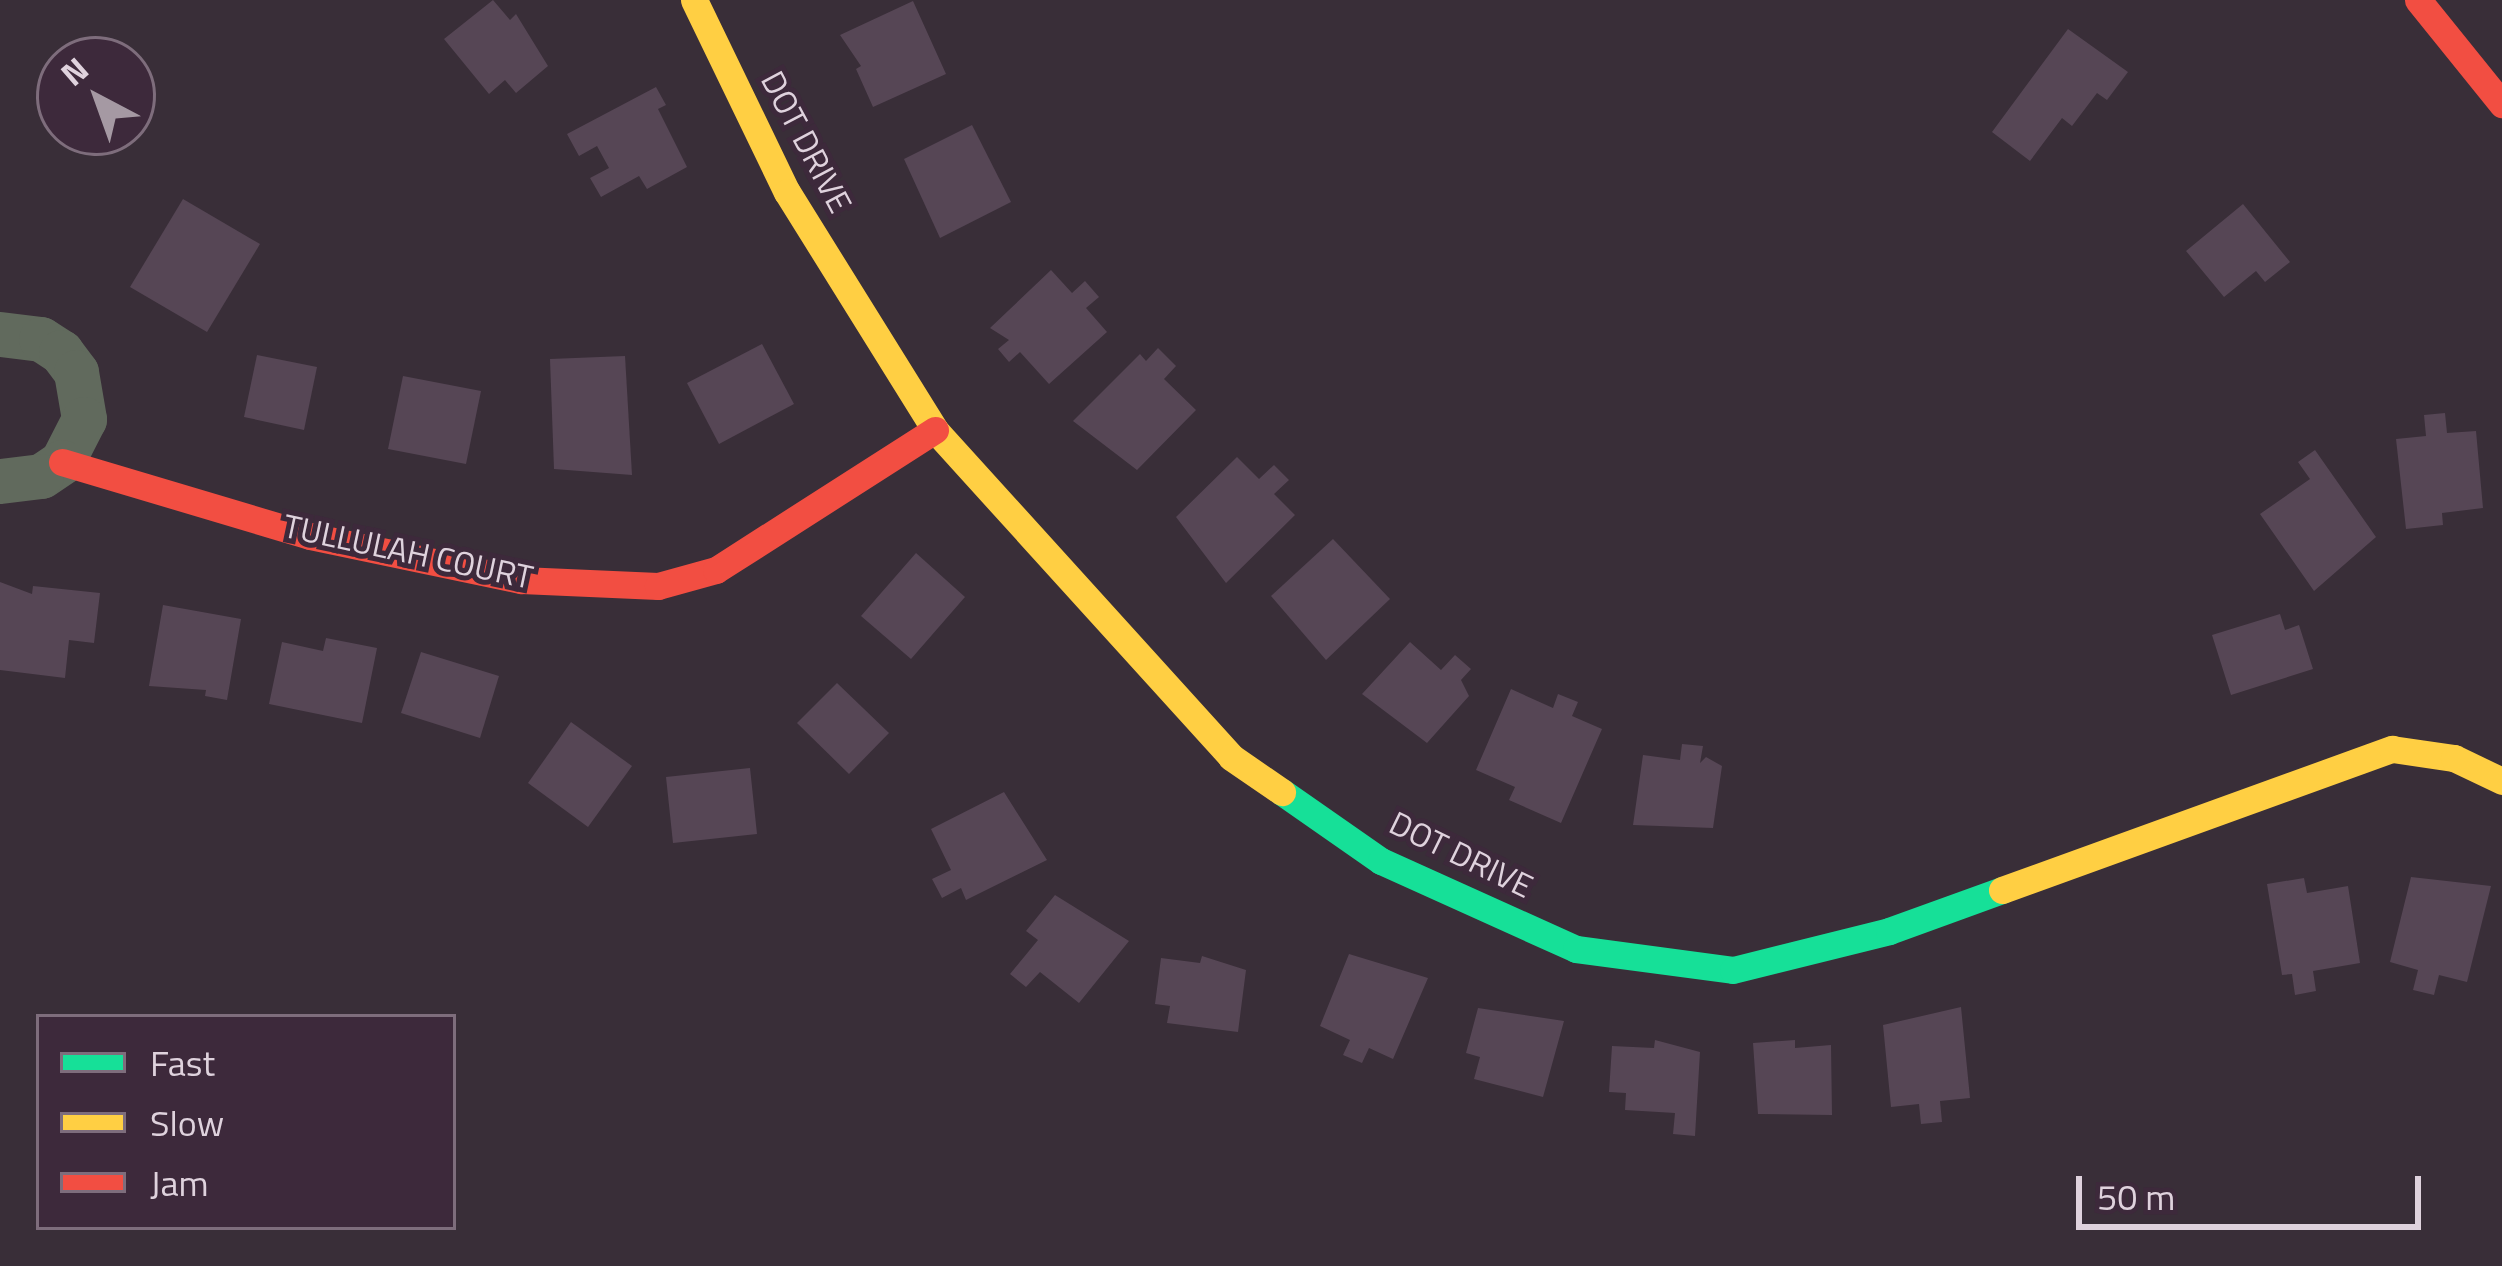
<!DOCTYPE html>
<style>
body{margin:0}
#map{position:relative;width:2502px;height:1266px;overflow:hidden;background:#392e38;font-family:"Titillium Web",sans-serif}
div>[style]{position:absolute}
.building>*{inset:0;background:#564655}
.street>*{height:45px;margin:-22.5px;padding:0 22.5px;transform-origin:22.5px;border-radius:22.5px;background:#616a5d}
.fast>*{height:27px;margin:-13.5px;padding:0 13.5px;transform-origin:13.5px;border-radius:13.5px;background:#16e098}
.slow>*{height:27px;margin:-13.5px;padding:0 13.5px;transform-origin:13.5px;border-radius:13.5px;background:#ffcf43}
.jam>*{height:27px;margin:-13.5px;padding:0 13.5px;transform-origin:13.5px;border-radius:13.5px;background:#f24e42}
span{translate:-50% -50%;white-space:nowrap;text-align:center;line-height:1.15;-webkit-text-stroke:10px #3d293b;paint-order:stroke}
.street-label{font-size:33px;color:#dfd2dd}
.legend{position:absolute;left:36px;top:1014px;width:420px;height:216px;box-sizing:border-box;background:#3d293b;border:3px solid #7e6d7c;margin:0;padding:15px 21px;list-style:none;font-size:36px;color:#dfd2dd}
.legend li{display:flex;align-items:center;gap:24px;height:60px}
.legend b{width:60px;border:3px solid #7e6d7c}
.north{position:absolute;left:36px;top:36px;width:120px;height:120px;box-sizing:border-box;background:#3d293b;border:3px solid #7e6d7c;border-radius:50%;rotate:319deg;font-size:33px;font-weight:700;line-height:48px;text-align:center;color:#dfd2dd}
.north::after{content:'';display:block;margin:auto;width:42px;height:54px;background:#a599a3;clip-path:polygon(50% 0,100% 100%,50% 72%,0 100%)}
.scale{position:absolute;left:2076px;top:1176px;width:345px;height:54px;box-sizing:border-box;border:6px solid #dfd2dd;border-top:0;padding-left:15px;font-size:36px;line-height:42px;white-space:nowrap;color:#dfd2dd;-webkit-text-stroke:9px #3d293b;paint-order:stroke}
</style>
<div id="map">
<div class="building">
<div style="clip-path:polygon(493px 0,510px 20px,516px 14px,548px 66px,516px 93px,505px 80px,489px 94px,444px 39px)"></div>
<div style="clip-path:polygon(913px 1px,946px 74px,873px 107px,856px 69px,861px 66px,840px 35px)"></div>
<div style="clip-path:polygon(2068px 29px,2128px 72px,2107px 100px,2097px 93px,2072px 126px,2062px 118px,2030px 161px,1992px 132px)"></div>
<div style="clip-path:polygon(656px 87px,666px 105px,658px 109px,687px 167px,647px 189px,639px 176px,601px 197px,590px 178px,609px 168px,597px 146px,579px 156px,567px 134px)"></div>
<div style="clip-path:polygon(972px 125px,1011px 202px,940px 238px,904px 159px)"></div>
<div style="clip-path:polygon(183px 199px,260px 244px,207px 332px,130px 287px)"></div>
<div style="clip-path:polygon(2243px 204px,2290px 262px,2265px 282px,2256px 271px,2224px 297px,2186px 251px)"></div>
<div style="clip-path:polygon(1051px 270px,1072px 293px,1085px 281px,1099px 297px,1086px 308px,1107px 332px,1049px 384px,1020px 352px,1009px 362px,998px 349px,1009px 340px,990px 328px)"></div>
<div style="clip-path:polygon(762px 344px,794px 404px,719px 444px,687px 383px)"></div>
<div style="clip-path:polygon(1158px 348px,1176px 366px,1164px 379px,1196px 410px,1137px 470px,1073px 421px,1140px 354px,1146px 361px)"></div>
<div style="clip-path:polygon(257px 355px,317px 367px,304px 430px,244px 417px)"></div>
<div style="clip-path:polygon(625px 356px,632px 475px,554px 469px,550px 359px)"></div>
<div style="clip-path:polygon(403px 376px,481px 391px,466px 464px,388px 449px)"></div>
<div style="clip-path:polygon(2445px 413px,2447px 433px,2476px 431px,2483px 508px,2442px 513px,2443px 525px,2406px 529px,2396px 439px,2426px 436px,2424px 415px)"></div>
<div style="clip-path:polygon(2315px 450px,2376px 537px,2314px 591px,2260px 514px,2310px 479px,2298px 462px)"></div>
<div style="clip-path:polygon(1237px 457px,1259px 479px,1274px 465px,1289px 480px,1274px 494px,1295px 515px,1226px 583px,1176px 517px)"></div>
<div style="clip-path:polygon(1333px 539px,1390px 599px,1326px 660px,1271px 596px)"></div>
<div style="clip-path:polygon(916px 553px,965px 597px,911px 659px,861px 616px)"></div>
<div style="clip-path:polygon(0 582px,32px 594px,33px 586px,100px 593px,94px 643px,69px 640px,65px 678px,0 670px)"></div>
<div style="clip-path:polygon(163px 605px,241px 619px,227px 700px,205px 696px,206px 690px,149px 686px)"></div>
<div style="clip-path:polygon(2280px 614px,2285px 630px,2299px 625px,2313px 669px,2231px 695px,2212px 635px)"></div>
<div style="clip-path:polygon(326px 638px,377px 648px,362px 723px,269px 704px,282px 642px,323px 651px)"></div>
<div style="clip-path:polygon(1410px 642px,1441px 670px,1455px 655px,1471px 669px,1461px 680px,1469px 696px,1427px 743px,1362px 694px)"></div>
<div style="clip-path:polygon(421px 652px,499px 676px,480px 738px,401px 713px)"></div>
<div style="clip-path:polygon(837px 683px,889px 733px,849px 774px,797px 723px)"></div>
<div style="clip-path:polygon(1511px 689px,1553px 708px,1558px 694px,1578px 702px,1572px 716px,1602px 729px,1561px 823px,1509px 800px,1515px 787px,1476px 770px)"></div>
<div style="clip-path:polygon(571px 722px,632px 766px,588px 827px,528px 783px)"></div>
<div style="clip-path:polygon(1682px 744px,1703px 746px,1700px 763px,1706px 757px,1722px 766px,1713px 828px,1633px 825px,1643px 755px,1680px 760px)"></div>
<div style="clip-path:polygon(750px 768px,757px 834px,673px 843px,666px 777px)"></div>
<div style="clip-path:polygon(1004px 792px,1047px 860px,966px 900px,961px 888px,942px 898px,932px 879px,951px 870px,931px 829px)"></div>
<div style="clip-path:polygon(2411px 877px,2491px 886px,2467px 982px,2439px 975px,2434px 995px,2413px 990px,2418px 970px,2390px 962px)"></div>
<div style="clip-path:polygon(2304px 878px,2307px 893px,2348px 886px,2360px 963px,2313px 971px,2316px 991px,2295px 995px,2292px 974px,2282px 975px,2267px 884px)"></div>
<div style="clip-path:polygon(1055px 895px,1129px 941px,1079px 1003px,1040px 972px,1026px 987px,1010px 974px,1038px 940px,1026px 931px)"></div>
<div style="clip-path:polygon(1349px 954px,1428px 978px,1393px 1059px,1369px 1048px,1362px 1063px,1343px 1055px,1350px 1040px,1320px 1026px)"></div>
<div style="clip-path:polygon(1202px 956px,1246px 970px,1238px 1032px,1167px 1023px,1170px 1006px,1155px 1004px,1161px 958px,1200px 963px)"></div>
<div style="clip-path:polygon(1961px 1007px,1970px 1098px,1940px 1101px,1942px 1122px,1921px 1124px,1919px 1104px,1891px 1107px,1883px 1025px)"></div>
<div style="clip-path:polygon(1478px 1008px,1564px 1021px,1543px 1097px,1474px 1079px,1480px 1057px,1466px 1053px)"></div>
<div style="clip-path:polygon(1655px 1040px,1700px 1052px,1695px 1136px,1673px 1134px,1675px 1113px,1625px 1110px,1626px 1093px,1609px 1092px,1612px 1046px,1654px 1048px)"></div>
<div style="clip-path:polygon(1795px 1040px,1795px 1048px,1831px 1045px,1832px 1115px,1758px 1114px,1753px 1043px)"></div>
</div>
<div class="street">
<div style="left:0;top:334px;width:41px;rotate:7deg"></div>
<div style="left:41px;top:339px;width:24px;rotate:33deg"></div>
<div style="left:61px;top:352px;width:25px;rotate:53deg"></div>
<div style="left:76px;top:372px;width:48px;rotate:80.3deg"></div>
<div style="left:84px;top:419px;width:48px;rotate:117.1deg"></div>
<div style="left:62px;top:462px;width:25px;rotate:146deg"></div>
<div style="left:41px;top:476px;width:41px;rotate:173deg"></div>
</div>
<div class="fast">
<div style="left:1282px;top:792px;width:121px;rotate:34.9deg"></div>
<div style="left:1381px;top:861px;width:214px;rotate:24.3deg"></div>
<div style="left:1576px;top:949px;width:158px;rotate:7.6deg"></div>
<div style="left:1733px;top:970px;width:161px;rotate:-14deg"></div>
<div style="left:1889px;top:931px;width:120px;rotate:-19.9deg"></div>
</div>
<div class="slow">
<div style="left:694px;top:0;width:213px;rotate:64.2deg"></div>
<div style="left:787px;top:192px;width:280px;rotate:58.1deg"></div>
<div style="left:935px;top:430px;width:441px;rotate:47.8deg"></div>
<div style="left:1231px;top:757px;width:62px;rotate:34.5deg"></div>
<div style="left:2002px;top:890px;width:415px;rotate:-19.9deg"></div>
<div style="left:2392px;top:749px;width:63px;rotate:8.3deg"></div>
<div style="left:2454px;top:758px;width:53px;rotate:25.6deg"></div>
</div>
<div class="jam">
<div style="left:2418px;top:0;width:134px;rotate:51.1deg"></div>
<div style="left:62px;top:462px;width:259px;rotate:16.6deg"></div>
<div style="left:310px;top:536px;width:216px;rotate:11.8deg"></div>
<div style="left:521px;top:580px;width:137px;rotate:2.5deg"></div>
<div style="left:658px;top:586px;width:60px;rotate:-15.4deg"></div>
<div style="left:716px;top:570px;width:260px;rotate:-32.6deg"></div>
</div>
<div class="street-label">
<span style="left:806px;top:142px;rotate:62deg">DOT DRIVE</span>
<span style="left:408px;top:552px;rotate:12deg">TULLULAH COURT</span>
<span style="left:1461px;top:855px;rotate:26deg">DOT DRIVE</span>
</div>
<ul class="legend">
<li><b style="height:15px;background:#16e098"></b>Fast</li>
<li><b style="height:15px;background:#ffcf43"></b>Slow</li>
<li><b style="height:15px;background:#f24e42"></b>Jam</li>
</ul>
<div class="north">N</div>
<div class="scale">50 m</div>
</div>
